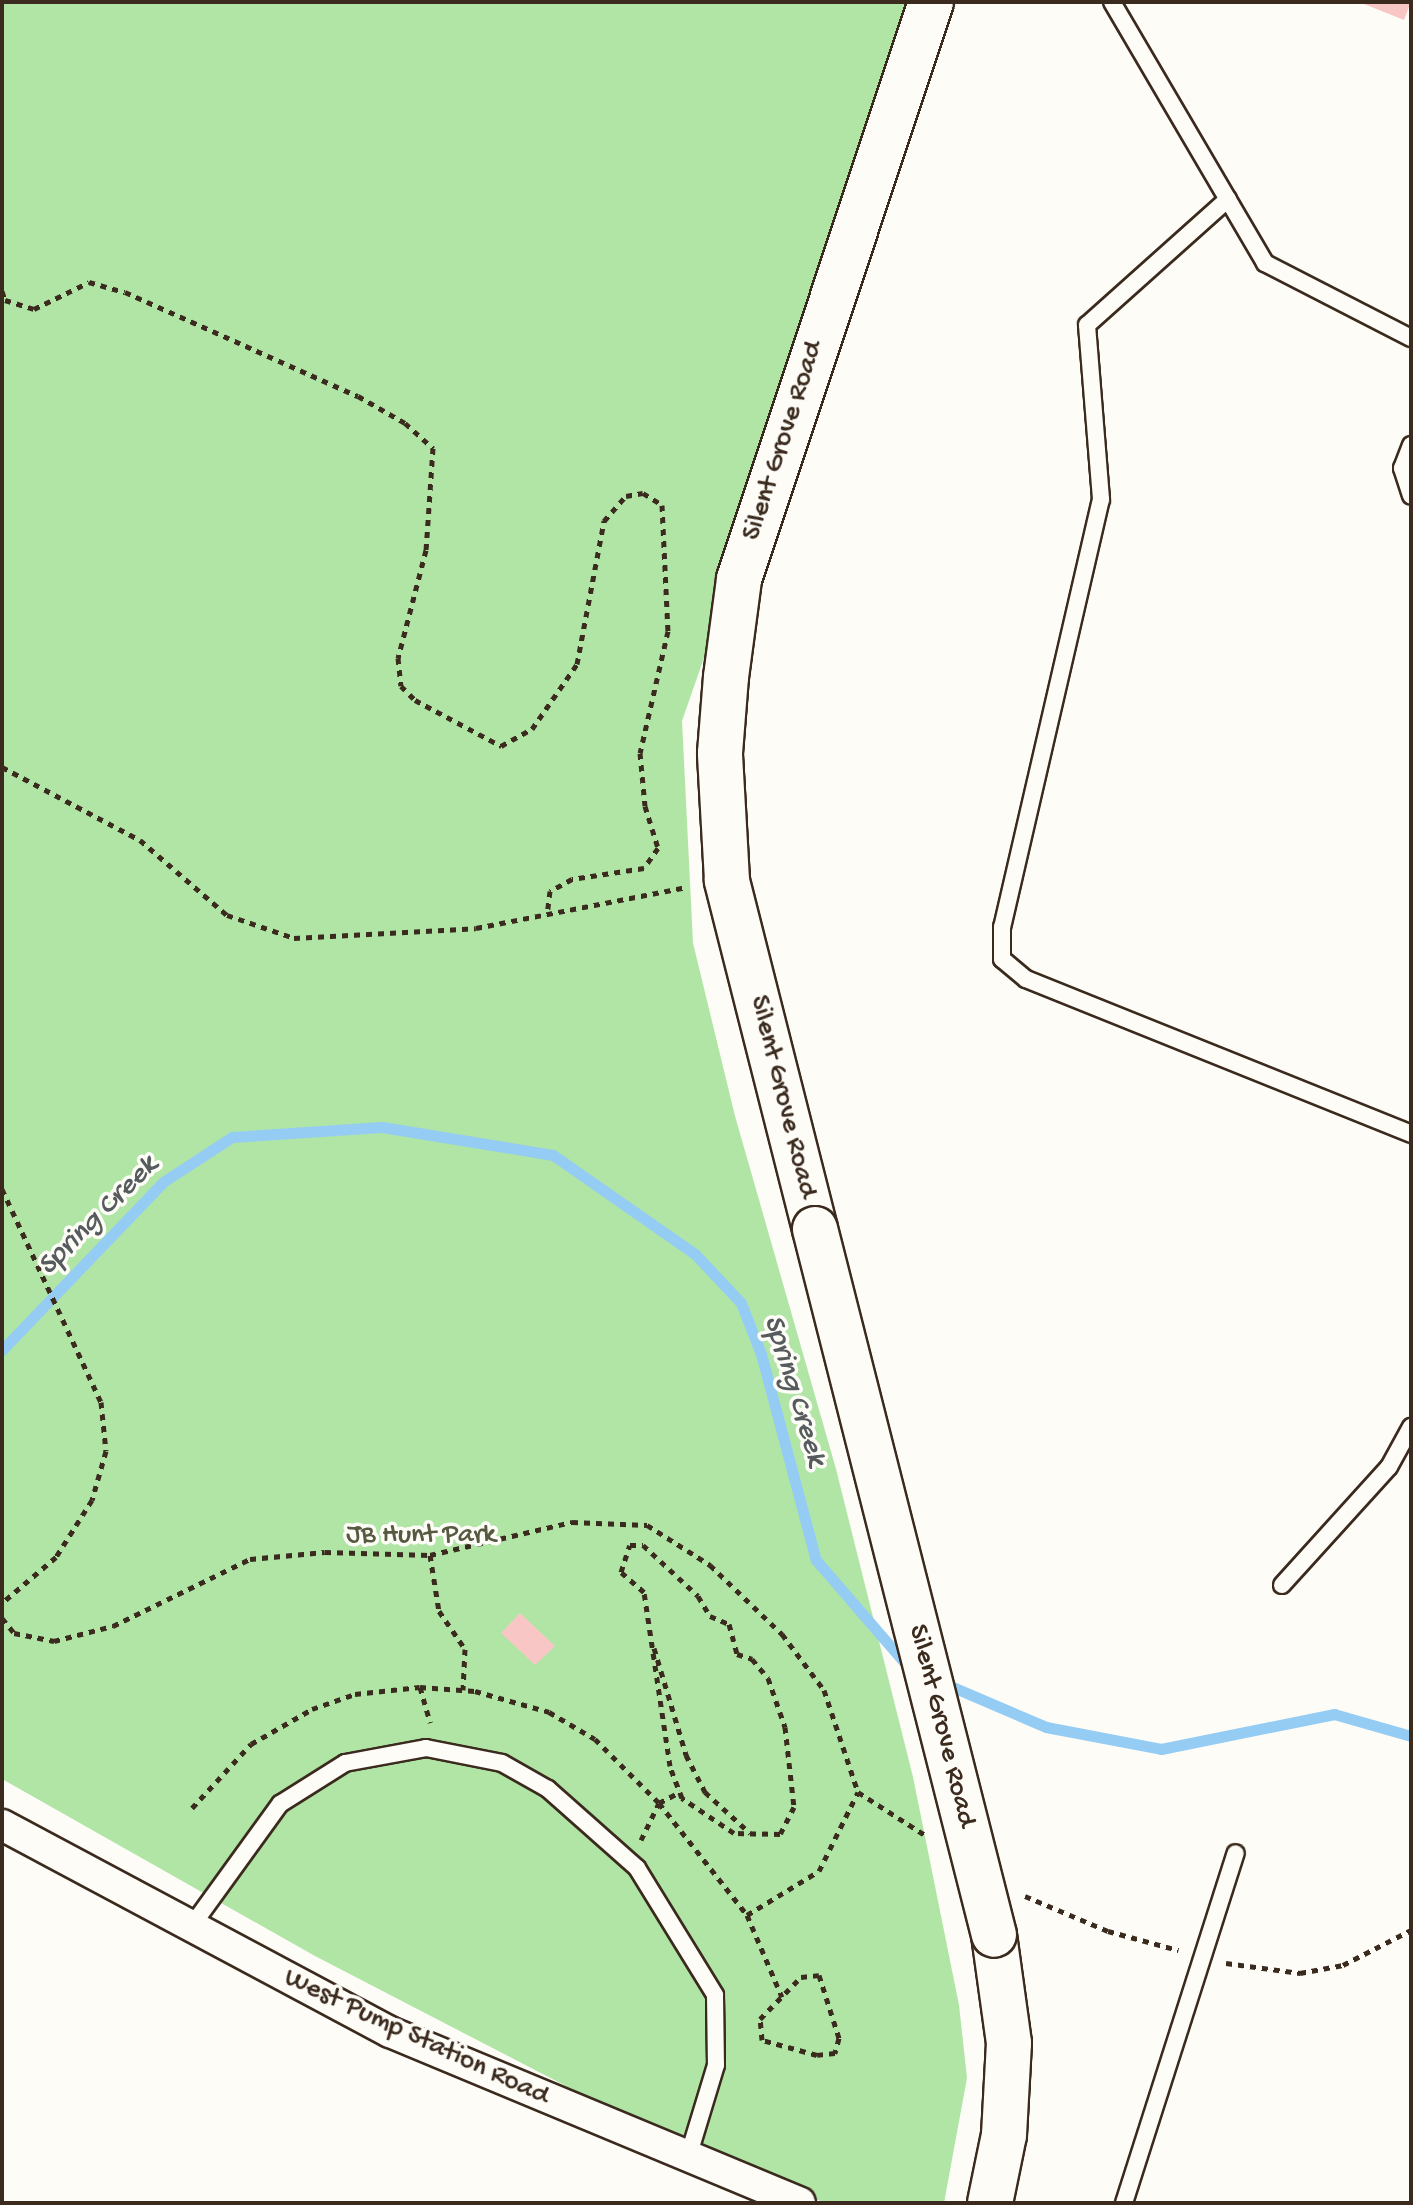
<!DOCTYPE html>
<style>
body{margin:0}
#map{position:relative;width:1413px;height:2205px;overflow:hidden;background:#fdfcf7;font-family:"Gochi Hand",sans-serif}
div>[style]{position:absolute}
.green>*{inset:0;background:#b0e5a6}
.stream>*{height:11px;margin:-5.5px;padding:0 5.5px;transform-origin:5.5px;border-radius:5.5px;background:#95ccf4}
.building>*{inset:0;background:#f8c7c5}
.path>*{height:5px;margin-top:-2.5px;transform-origin:0;background:repeating-linear-gradient(90deg,#3b2a1e 0 6px,transparent 0 12px)}
.roads{filter:drop-shadow(2px 0 #3b2a1e) drop-shadow(-2px 0 #3b2a1e) drop-shadow(0 2px #3b2a1e) drop-shadow(0 -2px #3b2a1e)}
.lane>*{height:16px;margin:-8px;padding:0 8px;transform-origin:8px;border-radius:8px;background:#fdfcf7}
.street>*{height:30px;margin:-15px;padding:0 15px;transform-origin:15px;border-radius:15px;background:#fdfcf7}
.secondary>*{height:44px;margin:-22px;padding:0 22px;transform-origin:22px;border-radius:22px;background:#fdfcf7}
.bridges{filter:drop-shadow(2px 0 #3b2a1e) drop-shadow(-2px 0 #3b2a1e) drop-shadow(0 2px #3b2a1e) drop-shadow(0 -2px #3b2a1e)}
.secondary-bridge>*{height:44px;margin:-22px;padding:0 22px;transform-origin:22px;border-radius:22px;background:#fdfcf7}
span{translate:-50% -50%;white-space:nowrap;text-align:center;line-height:1.15;-webkit-text-stroke:7px #fdfcf7;paint-order:stroke}
.street-label{font-size:28px;color:#3b2a1e}
.park-label{font-size:28px;color:#585940}
.water-label{font-size:30px;color:#565b5e;font-style:italic}
.frame{position:absolute;inset:0;border:4px solid #3b2a1e;pointer-events:none}
</style>
<div id="map">
<div class="green">
<div style="clip-path:polygon(2px 2px,932px 2px,682px 721px,693px 943px,735px 1116px,836px 1469px,913px 1777px,959px 2005px,967px 2078px,944px 2203px,826px 2203px,695px 2153px,315px 1956px,2px 1779px)"></div>
</div>
<div class="stream">
<div style="left:2px;top:1350px;width:233px;rotate:-46.2deg"></div>
<div style="left:163px;top:1182px;width:82px;rotate:-33.1deg"></div>
<div style="left:232px;top:1137px;width:150px;rotate:-3.8deg"></div>
<div style="left:382px;top:1127px;width:173px;rotate:9.3deg"></div>
<div style="left:553px;top:1155px;width:173px;rotate:34.9deg"></div>
<div style="left:695px;top:1254px;width:67px;rotate:46.8deg"></div>
<div style="left:741px;top:1303px;width:55px;rotate:68.6deg"></div>
<div style="left:761px;top:1354px;width:213px;rotate:75.1deg"></div>
<div style="left:816px;top:1560px;width:144px;rotate:49.2deg"></div>
<div style="left:941px;top:1682px;width:114px;rotate:23.2deg"></div>
<div style="left:1046px;top:1727px;width:117px;rotate:10.8deg"></div>
<div style="left:1161px;top:1749px;width:177px;rotate:-11.4deg"></div>
<div style="left:1334px;top:1714px;width:80px;rotate:15.9deg"></div>
</div>
<div class="building">
<div style="clip-path:polygon(1359px 2px,1411px 2px,1404px 20px)"></div>
<div style="clip-path:polygon(520px 1613px,555px 1646px,535px 1665px,501px 1633px)"></div>
</div>
<div class="path">
<div style="left:2px;top:291px;width:9px;rotate:72deg"></div>
<div style="left:5px;top:300px;width:30px;rotate:17deg"></div>
<div style="left:34px;top:309px;width:61px;rotate:-26.1deg"></div>
<div style="left:89px;top:282px;width:37px;rotate:16deg"></div>
<div style="left:125px;top:292px;width:255px;rotate:24.1deg"></div>
<div style="left:358px;top:396px;width:54px;rotate:29.9deg"></div>
<div style="left:405px;top:423px;width:38px;rotate:42deg"></div>
<div style="left:433px;top:448px;width:102px;rotate:93.9deg"></div>
<div style="left:426px;top:550px;width:112px;rotate:104.5deg"></div>
<div style="left:398px;top:658px;width:28px;rotate:84deg"></div>
<div style="left:401px;top:686px;width:20px;rotate:45deg"></div>
<div style="left:415px;top:700px;width:98px;rotate:28.1deg"></div>
<div style="left:501px;top:746px;width:35px;rotate:-29deg"></div>
<div style="left:532px;top:729px;width:79px;rotate:-55.3deg"></div>
<div style="left:577px;top:664px;width:146px;rotate:-79.3deg"></div>
<div style="left:604px;top:521px;width:33px;rotate:-49deg"></div>
<div style="left:626px;top:496px;width:17px;rotate:-10deg"></div>
<div style="left:643px;top:493px;width:22px;rotate:32deg"></div>
<div style="left:662px;top:505px;width:126px;rotate:87.3deg"></div>
<div style="left:668px;top:631px;width:125px;rotate:102.9deg"></div>
<div style="left:640px;top:753px;width:53px;rotate:84.6deg"></div>
<div style="left:645px;top:806px;width:44px;rotate:72.8deg"></div>
<div style="left:658px;top:848px;width:24px;rotate:125deg"></div>
<div style="left:644px;top:868px;width:73px;rotate:171.3deg"></div>
<div style="left:572px;top:879px;width:25px;rotate:151deg"></div>
<div style="left:550px;top:891px;width:24px;rotate:97deg"></div>
<div style="left:2px;top:767px;width:156px;rotate:27.9deg"></div>
<div style="left:140px;top:840px;width:115px;rotate:40.8deg"></div>
<div style="left:227px;top:915px;width:71px;rotate:18.9deg"></div>
<div style="left:294px;top:938px;width:182px;rotate:-3.1deg"></div>
<div style="left:476px;top:928px;width:215px;rotate:-11deg"></div>
<div style="left:2px;top:1189px;width:235px;rotate:65.1deg"></div>
<div style="left:101px;top:1402px;width:49px;rotate:84.2deg"></div>
<div style="left:106px;top:1451px;width:51px;rotate:105.9deg"></div>
<div style="left:92px;top:1500px;width:67px;rotate:122.3deg"></div>
<div style="left:56px;top:1557px;width:71px;rotate:139.6deg"></div>
<div style="left:630px;top:1545px;width:13px"></div>
<div style="left:643px;top:1545px;width:75px;rotate:42.8deg"></div>
<div style="left:698px;top:1596px;width:23px;rotate:59deg"></div>
<div style="left:710px;top:1616px;width:21px;rotate:23deg"></div>
<div style="left:729px;top:1624px;width:31px;rotate:75deg"></div>
<div style="left:737px;top:1654px;width:16px;rotate:18deg"></div>
<div style="left:752px;top:1659px;width:25px;rotate:50deg"></div>
<div style="left:768px;top:1678px;width:52px;rotate:70.9deg"></div>
<div style="left:785px;top:1727px;width:81px;rotate:83.6deg"></div>
<div style="left:794px;top:1807px;width:30px;rotate:117deg"></div>
<div style="left:780px;top:1834px;width:46px;rotate:-178.8deg"></div>
<div style="left:734px;top:1833px;width:63px;rotate:-146.1deg"></div>
<div style="left:682px;top:1798px;width:34px;rotate:-111deg"></div>
<div style="left:670px;top:1766px;width:176px;rotate:-98.5deg"></div>
<div style="left:644px;top:1592px;width:30px;rotate:-139deg"></div>
<div style="left:621px;top:1572px;width:28px;rotate:-72deg"></div>
<div style="left:430px;top:1555px;width:57px;rotate:80.9deg"></div>
<div style="left:439px;top:1611px;width:46px;rotate:55.6deg"></div>
<div style="left:465px;top:1649px;width:41px;rotate:92.8deg"></div>
<div style="left:2px;top:1618px;width:19px;rotate:51deg"></div>
<div style="left:14px;top:1633px;width:41px;rotate:11.3deg"></div>
<div style="left:54px;top:1641px;width:61px;rotate:-14.3deg"></div>
<div style="left:113px;top:1626px;width:153px;rotate:-26.1deg"></div>
<div style="left:250px;top:1559px;width:75px;rotate:-5.3deg"></div>
<div style="left:325px;top:1552px;width:105px;rotate:1.6deg"></div>
<div style="left:430px;top:1555px;width:146px;rotate:-13.1deg"></div>
<div style="left:572px;top:1522px;width:75px;rotate:2.3deg"></div>
<div style="left:647px;top:1525px;width:75px;rotate:32.4deg"></div>
<div style="left:710px;top:1565px;width:100px;rotate:43.8deg"></div>
<div style="left:782px;top:1634px;width:70px;rotate:53.1deg"></div>
<div style="left:824px;top:1690px;width:108px;rotate:71.6deg"></div>
<div style="left:858px;top:1792px;width:83px;rotate:32.7deg"></div>
<div style="left:654px;top:1648px;width:112px;rotate:73.3deg"></div>
<div style="left:686px;top:1755px;width:42px;rotate:62.8deg"></div>
<div style="left:705px;top:1792px;width:61px;rotate:42.3deg"></div>
<div style="left:420px;top:1687px;width:37px;rotate:74deg"></div>
<div style="left:192px;top:1808px;width:87px;rotate:-47.3deg"></div>
<div style="left:251px;top:1744px;width:70px;rotate:-29.8deg"></div>
<div style="left:312px;top:1709px;width:46px;rotate:-19.2deg"></div>
<div style="left:355px;top:1694px;width:65px;rotate:-6.1deg"></div>
<div style="left:420px;top:1687px;width:55px;rotate:4.2deg"></div>
<div style="left:475px;top:1691px;width:77px;rotate:15.8deg"></div>
<div style="left:549px;top:1712px;width:53px;rotate:30.4deg"></div>
<div style="left:595px;top:1739px;width:91px;rotate:45deg"></div>
<div style="left:659px;top:1803px;width:142px;rotate:51.8deg"></div>
<div style="left:747px;top:1915px;width:89px;rotate:66.9deg"></div>
<div style="left:641px;top:1840px;width:41px;rotate:-64.1deg"></div>
<div style="left:659px;top:1803px;width:24px;rotate:-28deg"></div>
<div style="left:1025px;top:1896px;width:90px;rotate:22.9deg"></div>
<div style="left:1108px;top:1931px;width:73px;rotate:15.2deg"></div>
<div style="left:747px;top:1915px;width:84px;rotate:-31.4deg"></div>
<div style="left:819px;top:1871px;width:88px;rotate:-63.7deg"></div>
<div style="left:1226px;top:1963px;width:75px;rotate:7.7deg"></div>
<div style="left:1300px;top:1973px;width:44px;rotate:-10.5deg"></div>
<div style="left:1343px;top:1965px;width:76px;rotate:-27.2deg"></div>
<div style="left:819px;top:1975px;width:66px;rotate:72.4deg"></div>
<div style="left:839px;top:2038px;width:16px;rotate:105deg"></div>
<div style="left:835px;top:2053px;width:18px;rotate:174deg"></div>
<div style="left:817px;top:2055px;width:57px;rotate:-164.7deg"></div>
<div style="left:762px;top:2040px;width:21px;rotate:-95deg"></div>
<div style="left:760px;top:2019px;width:59px;rotate:-45.7deg"></div>
<div style="left:801px;top:1977px;width:18px;rotate:-6deg"></div>
</div>
<div class="roads">
<div class="lane">
<div style="left:1112px;top:2px;width:303px;rotate:59.6deg"></div>
<div style="left:1265px;top:263px;width:164px;rotate:27.2deg"></div>
<div style="left:1228px;top:199px;width:189px;rotate:138.2deg"></div>
<div style="left:1087px;top:325px;width:175px;rotate:85.4deg"></div>
<div style="left:1101px;top:499px;width:439px;rotate:103deg"></div>
<div style="left:1002px;top:927px;width:32px;rotate:90deg"></div>
<div style="left:1002px;top:959px;width:31px;rotate:40deg"></div>
<div style="left:1026px;top:979px;width:415px;rotate:21.9deg"></div>
<div style="left:1411px;top:445px;width:25px;rotate:111deg"></div>
<div style="left:1402px;top:468px;width:29px;rotate:72deg"></div>
<div style="left:1282px;top:1585px;width:159px;rotate:-47.8deg"></div>
<div style="left:1389px;top:1467px;width:46px;rotate:-61.2deg"></div>
<div style="left:191px;top:1927px;width:152px;rotate:-54.1deg"></div>
<div style="left:280px;top:1804px;width:77px;rotate:-32.2deg"></div>
<div style="left:345px;top:1763px;width:82px;rotate:-10.5deg"></div>
<div style="left:426px;top:1748px;width:77px;rotate:11.2deg"></div>
<div style="left:502px;top:1763px;width:53px;rotate:29.5deg"></div>
<div style="left:548px;top:1789px;width:119px;rotate:41.6deg"></div>
<div style="left:637px;top:1868px;width:149px;rotate:58.4deg"></div>
<div style="left:715px;top:1995px;width:70px;rotate:89.2deg"></div>
<div style="left:716px;top:2065px;width:96px;rotate:106.9deg"></div>
<div style="left:1124px;top:2203px;width:367px;rotate:-72.3deg"></div>
</div>
<div class="street">
<div style="left:2px;top:1825px;width:440px;rotate:28.1deg"></div>
<div style="left:390px;top:2032px;width:444px;rotate:22.6deg"></div>
</div>
<div class="secondary">
<div style="left:815px;top:1229px;width:360px;rotate:-104.2deg"></div>
<div style="left:727px;top:880px;width:127px;rotate:-93.2deg"></div>
<div style="left:720px;top:753px;width:76px;rotate:-85.5deg"></div>
<div style="left:726px;top:677px;width:99px;rotate:-82.4deg"></div>
<div style="left:739px;top:579px;width:608px;rotate:-71.59deg"></div>
<div style="left:990px;top:2203px;width:69px;rotate:-78.4deg"></div>
<div style="left:1004px;top:2135px;width:92px;rotate:-86.9deg"></div>
<div style="left:1009px;top:2043px;width:109px;rotate:-97.9deg"></div>
</div>
</div>
<div class="bridges">
<div class="secondary-bridge">
<div style="left:815px;top:1229px;width:728px;rotate:75.77deg"></div>
</div>
</div>
<div class="street-label">
<span style="left:784px;top:441px;rotate:-72deg">Silent Grove Road</span>
<span style="left:782px;top:1097px;rotate:76deg">Silent Grove Road</span>
<span style="left:941px;top:1726px;rotate:76deg">Silent Grove Road</span>
<span style="left:416px;top:2038px;rotate:25deg">West Pump Station Road</span>
</div>
<div class="park-label">
<span style="left:421px;top:1536px">JB Hunt Park</span>
</div>
<div class="water-label">
<span style="left:99px;top:1217px;rotate:-45deg">Spring Creek</span>
<span style="left:793px;top:1391px;rotate:73deg">Spring Creek</span>
</div>
<div class="frame"></div>
</div>
